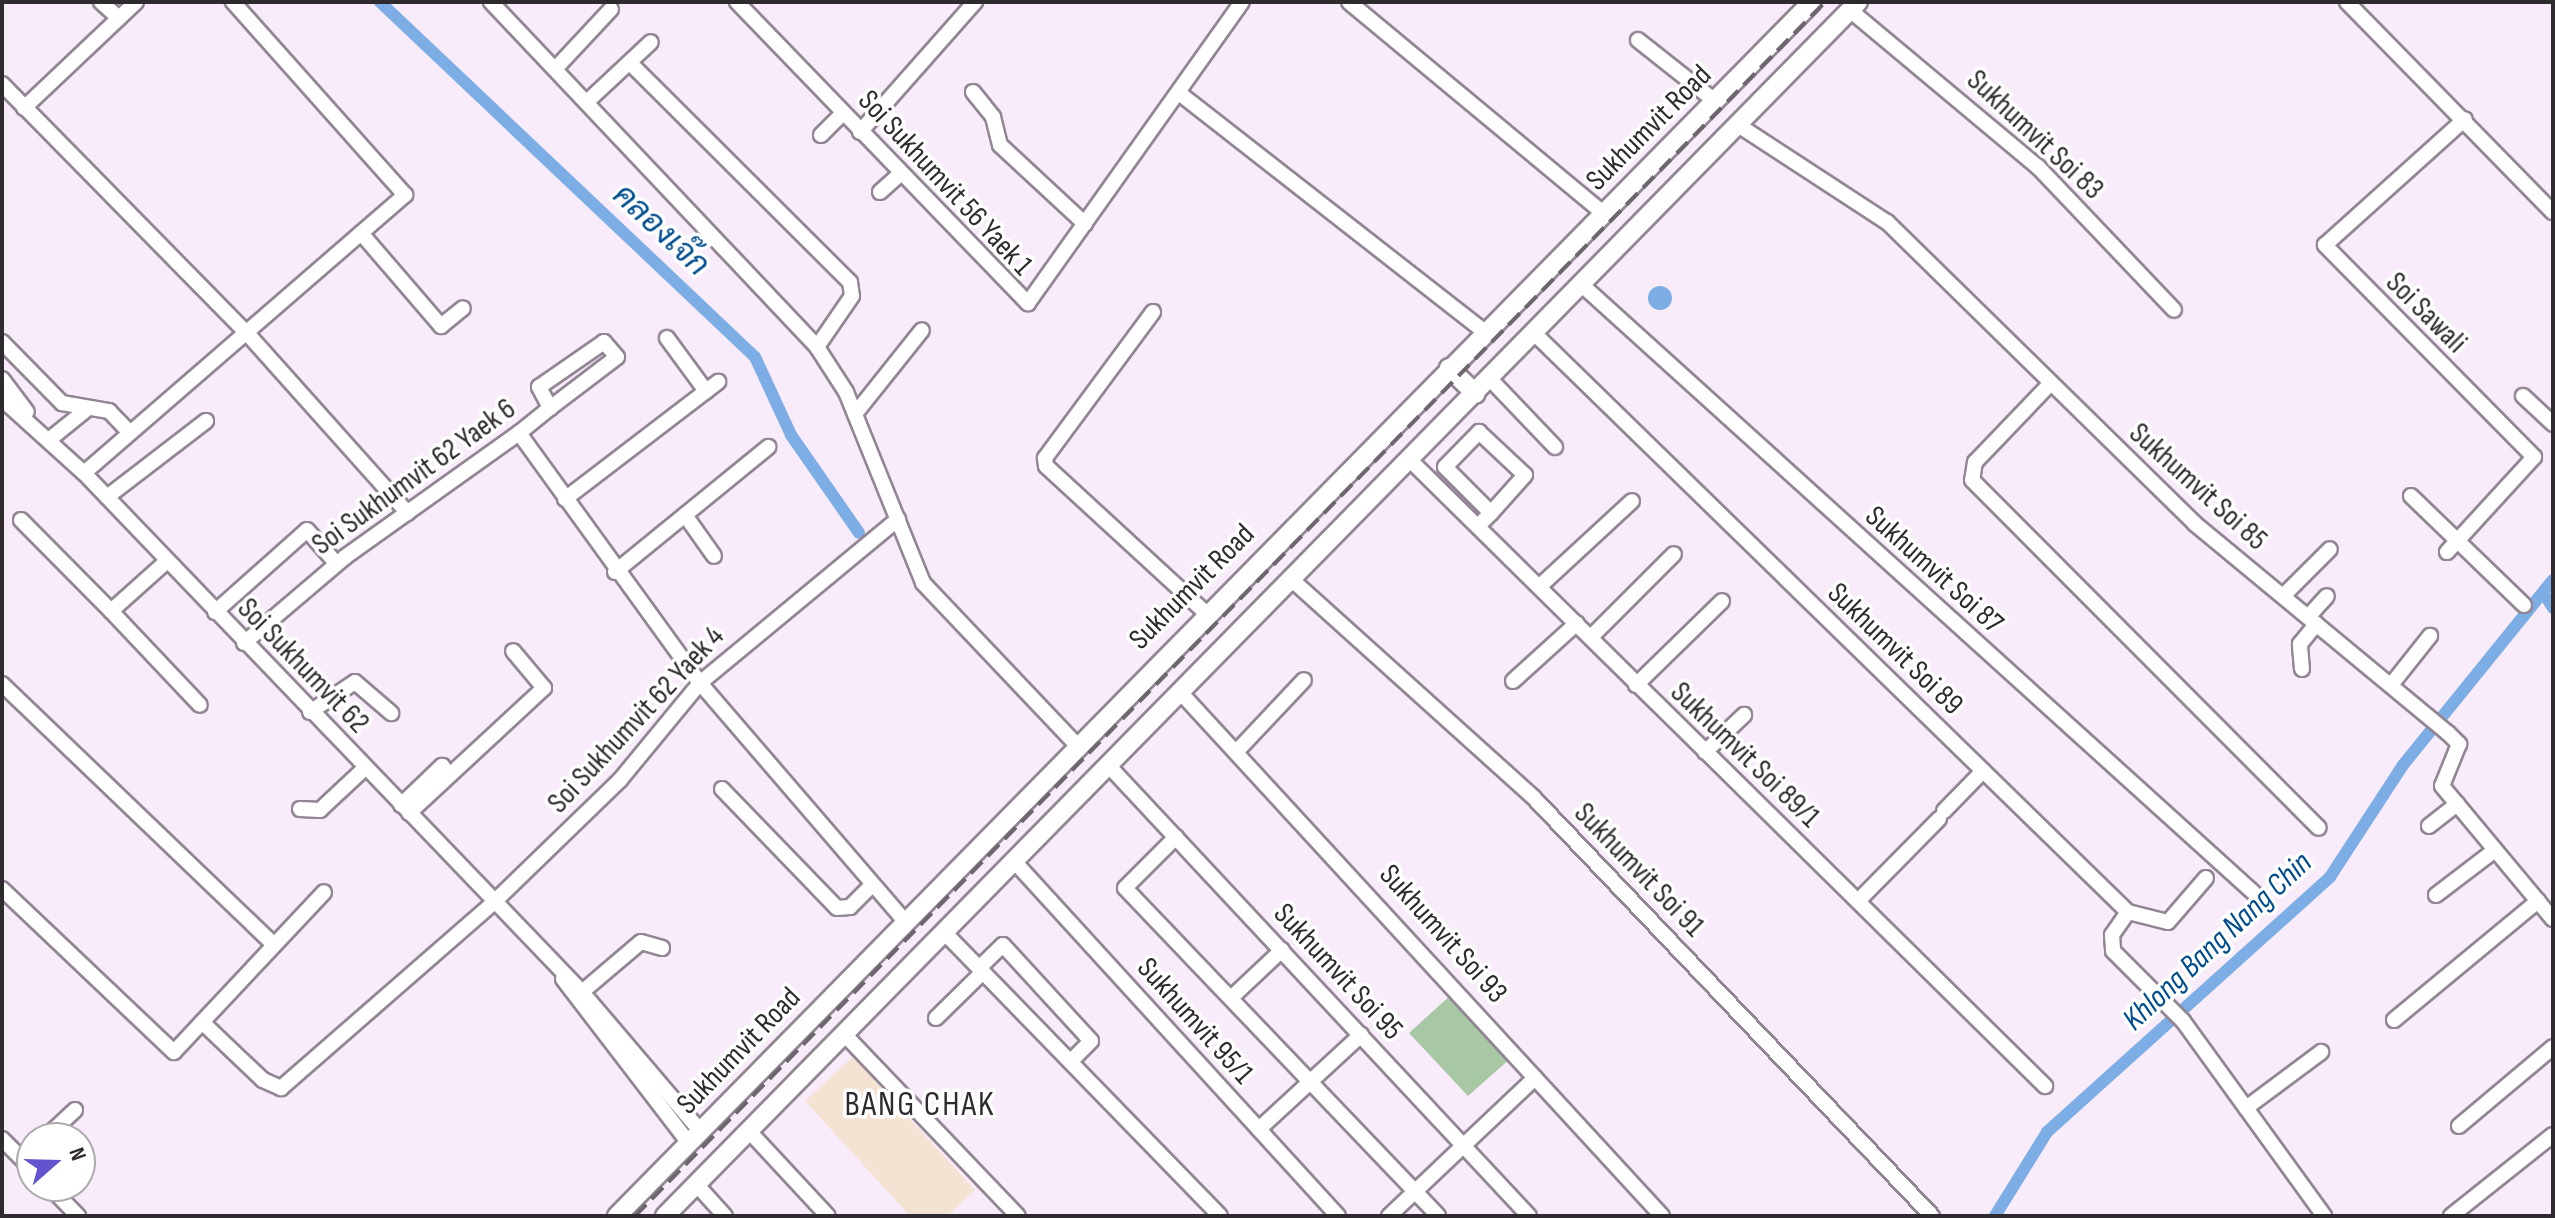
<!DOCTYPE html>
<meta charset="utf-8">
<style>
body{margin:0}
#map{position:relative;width:2555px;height:1218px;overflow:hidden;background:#f8ebfa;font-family:"Sofia Sans Condensed",Sarabun,sans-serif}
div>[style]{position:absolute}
.education>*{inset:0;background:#f4e3d2}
.green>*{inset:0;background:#a8c7a4}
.water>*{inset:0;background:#7cade4}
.round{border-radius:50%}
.canal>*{height:12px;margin:-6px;padding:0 6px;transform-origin:6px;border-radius:6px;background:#7cade4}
.roads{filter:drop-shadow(2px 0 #928694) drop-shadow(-2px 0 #928694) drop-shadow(0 2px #928694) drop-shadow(0 -2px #928694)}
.minor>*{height:14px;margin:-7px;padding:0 7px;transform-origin:7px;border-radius:7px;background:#fff}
.major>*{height:18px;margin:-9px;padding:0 9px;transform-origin:9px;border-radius:9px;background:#fff}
.rail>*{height:4px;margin-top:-2px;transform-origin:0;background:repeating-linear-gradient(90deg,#6e666e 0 16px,transparent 0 24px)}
span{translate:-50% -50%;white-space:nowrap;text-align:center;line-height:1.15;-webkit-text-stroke:7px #fff;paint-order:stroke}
.street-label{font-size:30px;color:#2f2a2f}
.water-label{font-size:32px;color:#004d8e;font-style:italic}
.quarter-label{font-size:34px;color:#2f2a2f;letter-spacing:2px}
.frame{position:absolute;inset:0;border:4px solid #2f2a2f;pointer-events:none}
.north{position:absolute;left:16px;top:1122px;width:80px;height:80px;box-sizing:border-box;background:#fff;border:2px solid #acaaac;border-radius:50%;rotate:70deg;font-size:22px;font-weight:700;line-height:32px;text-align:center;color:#2f2a2f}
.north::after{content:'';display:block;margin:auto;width:28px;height:36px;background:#6154cd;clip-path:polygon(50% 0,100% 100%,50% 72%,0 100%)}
</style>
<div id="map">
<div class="education">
<div style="clip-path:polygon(853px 1057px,975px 1190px,947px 1216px,910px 1216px,805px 1101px)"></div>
</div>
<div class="green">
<div style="clip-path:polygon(1453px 993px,1512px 1057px,1468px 1096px,1409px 1033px)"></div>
</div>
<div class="water">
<div class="round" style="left:1648px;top:286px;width:24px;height:24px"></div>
</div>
<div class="canal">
<div style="left:380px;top:2px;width:516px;rotate:43.43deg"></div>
<div style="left:755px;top:357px;width:86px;rotate:65.2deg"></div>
<div style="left:791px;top:435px;width:119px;rotate:55.2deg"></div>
<div style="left:2544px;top:594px;width:17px;rotate:57deg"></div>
<div style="left:1995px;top:1216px;width:99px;rotate:-58.2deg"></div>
<div style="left:2047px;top:1132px;width:381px;rotate:-42deg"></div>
<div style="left:2330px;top:877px;width:134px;rotate:-56.9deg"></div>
<div style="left:2403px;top:765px;width:238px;rotate:-51deg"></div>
</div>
<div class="roads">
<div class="minor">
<div style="left:101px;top:2px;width:24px;rotate:42deg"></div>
<div style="left:491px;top:2px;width:475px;rotate:46.6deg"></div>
<div style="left:817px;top:347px;width:54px;rotate:57.2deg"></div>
<div style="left:846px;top:392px;width:206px;rotate:68deg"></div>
<div style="left:923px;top:583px;width:222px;rotate:46.5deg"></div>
<div style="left:737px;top:2px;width:419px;rotate:46deg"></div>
<div style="left:1028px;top:303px;width:369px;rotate:-54.6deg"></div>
<div style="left:1349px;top:2px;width:332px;rotate:39.7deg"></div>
<div style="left:2347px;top:2px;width:294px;rotate:45.6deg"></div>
<div style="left:1850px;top:10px;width:245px;rotate:39.9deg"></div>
<div style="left:2038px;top:167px;width:197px;rotate:46.4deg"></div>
<div style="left:1638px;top:40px;width:98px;rotate:38.4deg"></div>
<div style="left:630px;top:63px;width:310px;rotate:44.9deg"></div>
<div style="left:850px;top:282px;width:14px;rotate:82deg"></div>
<div style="left:852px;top:296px;width:62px;rotate:124.5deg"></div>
<div style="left:557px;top:67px;width:79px;rotate:-47deg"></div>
<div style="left:2px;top:84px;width:346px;rotate:45.5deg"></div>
<div style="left:245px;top:331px;width:244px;rotate:48.2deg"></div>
<div style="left:973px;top:92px;width:32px;rotate:51deg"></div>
<div style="left:993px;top:117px;width:29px;rotate:76deg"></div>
<div style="left:1000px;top:145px;width:116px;rotate:42.9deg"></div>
<div style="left:1179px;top:93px;width:388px;rotate:38deg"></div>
<div style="left:590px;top:99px;width:83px;rotate:-43.1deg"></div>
<div style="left:24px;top:108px;width:154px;rotate:-43.4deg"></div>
<div style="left:1738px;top:125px;width:178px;rotate:33.1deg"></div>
<div style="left:1887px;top:222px;width:430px;rotate:44.4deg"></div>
<div style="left:2194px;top:523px;width:330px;rotate:39.6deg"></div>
<div style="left:2448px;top:733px;width:16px;rotate:45deg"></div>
<div style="left:2459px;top:744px;width:45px;rotate:112deg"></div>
<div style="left:2442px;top:786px;width:173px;rotate:50.2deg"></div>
<div style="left:860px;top:132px;width:174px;rotate:-48.5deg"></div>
<div style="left:821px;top:135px;width:31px;rotate:-45deg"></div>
<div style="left:880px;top:192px;width:27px;rotate:-42deg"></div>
<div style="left:361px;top:233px;width:123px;rotate:49.3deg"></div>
<div style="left:441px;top:326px;width:28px;rotate:-39deg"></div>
<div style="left:1582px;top:285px;width:906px;rotate:42.14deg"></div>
<div style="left:1153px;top:312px;width:182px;rotate:126.5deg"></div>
<div style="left:1045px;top:458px;width:8px;rotate:83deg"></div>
<div style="left:1046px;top:466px;width:217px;rotate:42.6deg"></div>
<div style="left:1535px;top:334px;width:828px;rotate:44.27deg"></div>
<div style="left:2128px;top:912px;width:28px;rotate:125deg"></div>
<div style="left:2112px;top:935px;width:16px;rotate:86deg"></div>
<div style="left:2113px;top:951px;width:99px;rotate:45deg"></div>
<div style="left:2183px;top:1021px;width:241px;rotate:54.1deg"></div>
<div style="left:667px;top:338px;width:66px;rotate:53.7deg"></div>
<div style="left:2px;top:342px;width:86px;rotate:45.5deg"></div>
<div style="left:62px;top:403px;width:48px;rotate:9.7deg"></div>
<div style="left:109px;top:411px;width:29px;rotate:46deg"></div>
<div style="left:2px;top:379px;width:41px;rotate:52.9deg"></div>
<div style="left:1490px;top:379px;width:94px;rotate:46.3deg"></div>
<div style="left:2048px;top:386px;width:105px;rotate:133.8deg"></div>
<div style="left:1975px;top:462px;width:18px;rotate:99deg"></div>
<div style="left:1972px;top:480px;width:491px;rotate:45.1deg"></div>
<div style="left:2523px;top:396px;width:41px;rotate:43deg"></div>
<div style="left:2px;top:399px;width:110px;rotate:42.1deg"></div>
<div style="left:84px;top:473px;width:719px;rotate:46.18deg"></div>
<div style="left:582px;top:992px;width:184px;rotate:49.6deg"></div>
<div style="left:855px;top:414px;width:107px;rotate:-51.4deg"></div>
<div style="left:519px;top:433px;width:309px;rotate:54.1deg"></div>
<div style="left:700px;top:683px;width:311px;rotate:49.3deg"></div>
<div style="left:50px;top:439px;width:46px;rotate:-38.9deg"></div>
<div style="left:1410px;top:460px;width:892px;rotate:44.59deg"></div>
<div style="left:84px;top:473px;width:425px;rotate:-40.9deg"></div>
<div style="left:405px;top:195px;width:259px;rotate:-131.7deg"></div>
<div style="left:2411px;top:496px;width:157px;rotate:44deg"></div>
<div style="left:107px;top:497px;width:125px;rotate:-37.5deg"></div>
<div style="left:565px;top:499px;width:193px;rotate:-37.4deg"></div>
<div style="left:685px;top:515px;width:50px;rotate:54.7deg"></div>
<div style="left:21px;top:520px;width:128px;rotate:45.3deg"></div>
<div style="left:1478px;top:526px;width:18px;rotate:-45deg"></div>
<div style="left:1491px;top:513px;width:65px;rotate:-135deg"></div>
<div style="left:1445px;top:467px;width:49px;rotate:-45.8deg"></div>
<div style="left:1479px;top:432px;width:63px;rotate:43.1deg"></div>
<div style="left:1525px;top:475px;width:51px;rotate:131.8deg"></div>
<div style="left:2447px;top:552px;width:129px;rotate:-47.5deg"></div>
<div style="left:2534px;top:457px;width:298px;rotate:-134.6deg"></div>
<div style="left:2325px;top:245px;width:188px;rotate:-42deg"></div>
<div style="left:167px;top:561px;width:75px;rotate:138.2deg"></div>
<div style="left:111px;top:611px;width:129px;rotate:46.6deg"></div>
<div style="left:615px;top:572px;width:198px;rotate:-39.2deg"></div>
<div style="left:1291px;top:579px;width:327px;rotate:42deg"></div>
<div style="left:1534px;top:798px;width:577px;rotate:46.4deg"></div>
<div style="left:1540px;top:586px;width:125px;rotate:-42.7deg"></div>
<div style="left:2283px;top:596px;width:66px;rotate:-45deg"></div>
<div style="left:215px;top:612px;width:123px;rotate:-41.7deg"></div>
<div style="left:307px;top:530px;width:45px;rotate:48.6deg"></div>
<div style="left:2308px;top:617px;width:28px;rotate:-48deg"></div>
<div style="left:1591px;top:637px;width:117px;rotate:-45deg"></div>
<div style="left:244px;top:643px;width:133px;rotate:-40.4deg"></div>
<div style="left:345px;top:557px;width:214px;rotate:-35.5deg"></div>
<div style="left:519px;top:433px;width:40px;rotate:-39deg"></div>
<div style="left:550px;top:408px;width:84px;rotate:-37.3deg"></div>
<div style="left:617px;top:357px;width:20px;rotate:-131deg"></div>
<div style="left:604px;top:342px;width:79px;rotate:145.3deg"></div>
<div style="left:539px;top:387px;width:24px;rotate:62deg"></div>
<div style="left:2302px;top:669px;width:25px;rotate:-95deg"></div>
<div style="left:2300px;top:644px;width:26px;rotate:-51deg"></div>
<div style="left:1513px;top:681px;width:86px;rotate:-42.2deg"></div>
<div style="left:2px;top:684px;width:373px;rotate:43.8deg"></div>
<div style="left:1636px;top:685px;width:120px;rotate:-44.3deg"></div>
<div style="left:2391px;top:685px;width:63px;rotate:-51.5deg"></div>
<div style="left:1180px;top:692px;width:712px;rotate:47.39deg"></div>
<div style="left:310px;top:712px;width:54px;rotate:-33.7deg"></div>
<div style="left:355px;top:682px;width:48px;rotate:40.7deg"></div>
<div style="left:1238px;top:750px;width:96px;rotate:-46.7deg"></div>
<div style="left:1705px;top:752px;width:54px;rotate:-43.5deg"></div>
<div style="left:1108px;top:765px;width:617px;rotate:46.97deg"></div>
<div style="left:722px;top:789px;width:165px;rotate:46deg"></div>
<div style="left:837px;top:908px;width:13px;rotate:-4deg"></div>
<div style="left:850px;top:907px;width:30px;rotate:-45deg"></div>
<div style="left:401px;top:805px;width:57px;rotate:-43.6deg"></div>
<div style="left:442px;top:766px;width:12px;rotate:48deg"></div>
<div style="left:300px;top:809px;width:20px;rotate:3deg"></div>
<div style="left:320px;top:810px;width:62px;rotate:-43deg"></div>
<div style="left:1944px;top:811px;width:56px;rotate:-45.7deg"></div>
<div style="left:409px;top:813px;width:184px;rotate:-42.8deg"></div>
<div style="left:544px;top:688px;width:48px;rotate:-130deg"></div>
<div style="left:2429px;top:826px;width:36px;rotate:-38deg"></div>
<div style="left:1176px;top:837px;width:72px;rotate:135deg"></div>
<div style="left:1125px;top:888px;width:453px;rotate:46.3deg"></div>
<div style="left:1013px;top:860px;width:482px;rotate:47.6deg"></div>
<div style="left:2px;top:889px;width:237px;rotate:43.5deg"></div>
<div style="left:174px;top:1052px;width:219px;rotate:-46.8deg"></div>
<div style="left:2436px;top:895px;width:74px;rotate:-37.3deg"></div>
<div style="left:1859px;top:900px;width:114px;rotate:-45.4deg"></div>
<div style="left:2128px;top:912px;width:41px;rotate:14deg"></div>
<div style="left:2168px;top:922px;width:58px;rotate:-49.2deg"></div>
<div style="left:943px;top:931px;width:397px;rotate:45.8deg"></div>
<div style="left:979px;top:968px;width:33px;rotate:-44deg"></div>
<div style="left:1003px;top:945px;width:130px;rotate:47.5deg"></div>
<div style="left:1091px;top:1041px;width:25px;rotate:135deg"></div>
<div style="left:563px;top:979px;width:207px;rotate:52.5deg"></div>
<div style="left:582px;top:992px;width:77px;rotate:-40.3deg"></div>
<div style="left:641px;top:942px;width:22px;rotate:16deg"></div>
<div style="left:1231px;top:998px;width:70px;rotate:-43.3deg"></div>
<div style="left:936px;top:1018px;width:66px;rotate:-44.4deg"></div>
<div style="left:2394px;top:1020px;width:187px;rotate:-39.6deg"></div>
<div style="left:202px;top:1022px;width:84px;rotate:43.6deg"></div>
<div style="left:263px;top:1080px;width:20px;rotate:24deg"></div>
<div style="left:281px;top:1088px;width:281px;rotate:-41.1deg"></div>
<div style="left:493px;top:903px;width:177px;rotate:-44.1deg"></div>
<div style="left:620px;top:780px;width:126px;rotate:-50.5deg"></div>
<div style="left:700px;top:683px;width:257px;rotate:-39.6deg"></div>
<div style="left:845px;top:1035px;width:250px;rotate:46.3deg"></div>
<div style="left:2246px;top:1108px;width:94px;rotate:-36.7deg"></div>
<div style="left:2459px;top:1126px;width:123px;rotate:-40deg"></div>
<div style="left:1259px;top:1129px;width:139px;rotate:-42.7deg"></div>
<div style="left:748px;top:1130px;width:117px;rotate:47.1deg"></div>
<div style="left:45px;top:1138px;width:41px;rotate:-43deg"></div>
<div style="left:2px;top:1139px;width:42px;rotate:45deg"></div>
<div style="left:696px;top:1184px;width:43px;rotate:47.8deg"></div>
<div style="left:49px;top:1186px;width:42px;rotate:46deg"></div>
<div style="left:1389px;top:1216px;width:201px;rotate:-43.4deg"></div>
<div style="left:2451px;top:1216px;width:130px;rotate:-38.5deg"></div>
</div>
<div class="major">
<div style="left:1449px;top:368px;width:37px;rotate:44deg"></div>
<div style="left:617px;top:1216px;width:1703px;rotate:-45.45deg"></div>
<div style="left:665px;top:1216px;width:1702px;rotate:-45.5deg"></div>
</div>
</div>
<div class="rail">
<div style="left:635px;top:1216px;width:1700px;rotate:-45.57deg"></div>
</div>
<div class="street-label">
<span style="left:1649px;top:128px;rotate:-45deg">Sukhumvit Road</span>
<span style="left:2035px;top:135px;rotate:43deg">Sukhumvit Soi 83</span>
<span style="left:945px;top:183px;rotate:47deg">Soi Sukhumvit 56 Yaek 1</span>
<span style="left:2426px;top:313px;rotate:45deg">Soi Sawali</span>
<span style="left:414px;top:477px;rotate:-36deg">Soi Sukhumvit 62 Yaek 6</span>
<span style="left:2198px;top:487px;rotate:42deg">Sukhumvit Soi 85</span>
<span style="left:1934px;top:570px;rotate:42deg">Sukhumvit Soi 87</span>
<span style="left:1192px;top:587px;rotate:-45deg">Sukhumvit Road</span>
<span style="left:1895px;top:649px;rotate:44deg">Sukhumvit Soi 89</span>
<span style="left:303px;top:666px;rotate:46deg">Soi Sukhumvit 62</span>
<span style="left:636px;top:720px;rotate:-47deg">Soi Sukhumvit 62 Yaek 4</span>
<span style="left:1745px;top:755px;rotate:44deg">Sukhumvit Soi 89/1</span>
<span style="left:1639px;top:870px;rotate:46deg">Sukhumvit Soi 91</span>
<span style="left:1443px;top:934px;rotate:48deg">Sukhumvit Soi 93</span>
<span style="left:1338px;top:972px;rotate:47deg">Sukhumvit Soi 95</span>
<span style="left:1195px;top:1021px;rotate:48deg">Sukhumvit 95/1</span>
<span style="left:739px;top:1051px;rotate:-46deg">Sukhumvit Road</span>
</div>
<div class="water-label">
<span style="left:660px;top:231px;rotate:43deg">คลองเจ๊ก</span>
<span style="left:2218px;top:942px;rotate:-43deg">Khlong Bang Nang Chin</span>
</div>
<div class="quarter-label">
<span style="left:920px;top:1105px">BANG CHAK</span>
</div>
<div class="frame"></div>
<div class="north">N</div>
</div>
